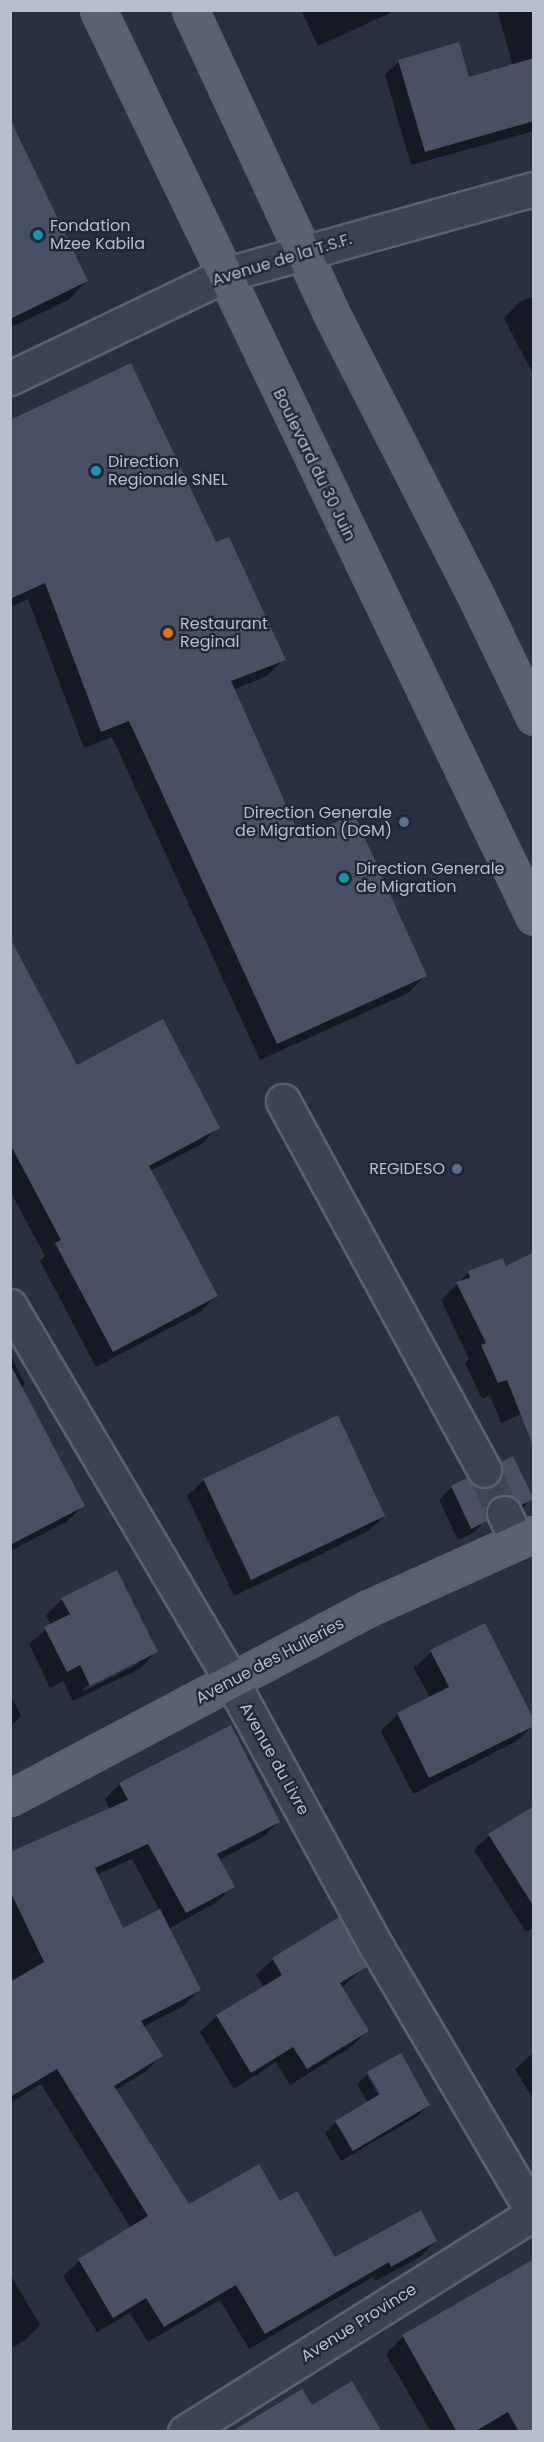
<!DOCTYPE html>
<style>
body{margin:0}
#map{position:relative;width:544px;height:2442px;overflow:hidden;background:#283042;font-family:Poppins,sans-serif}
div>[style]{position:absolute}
.shadow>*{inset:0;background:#0007}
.building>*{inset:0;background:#475064}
.minor-tunnel>*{height:33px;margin-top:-16.5px;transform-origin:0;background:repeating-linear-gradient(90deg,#3e4557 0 33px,transparent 0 49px)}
.roads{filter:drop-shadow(2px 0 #5a606f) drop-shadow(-2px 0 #5a606f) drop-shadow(0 2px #5a606f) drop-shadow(0 -2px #5a606f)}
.minor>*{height:33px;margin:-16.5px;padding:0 16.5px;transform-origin:16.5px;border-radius:16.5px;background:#3c4352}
.major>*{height:33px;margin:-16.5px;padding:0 16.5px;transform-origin:16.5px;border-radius:16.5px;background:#5a6172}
.dots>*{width:16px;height:16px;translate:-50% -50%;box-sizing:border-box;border:3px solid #212738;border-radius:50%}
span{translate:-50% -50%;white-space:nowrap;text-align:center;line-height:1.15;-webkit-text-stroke:4.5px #212738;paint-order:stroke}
.poi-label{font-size:16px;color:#b9becc}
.left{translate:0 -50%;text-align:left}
.right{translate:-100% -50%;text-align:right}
.street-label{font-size:16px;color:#b9becc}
.frame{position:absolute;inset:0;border:12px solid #b9becc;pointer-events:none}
</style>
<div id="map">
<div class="shadow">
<div style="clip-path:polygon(301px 10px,397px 10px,318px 46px)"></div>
<div style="clip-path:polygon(497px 10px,534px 10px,534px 131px,411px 165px,385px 75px,399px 61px,468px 79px,513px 66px)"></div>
<div style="clip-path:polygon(10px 122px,87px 281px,68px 300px,10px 328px)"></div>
<div style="clip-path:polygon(534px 296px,534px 376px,504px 318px,520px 302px)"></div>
<div style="clip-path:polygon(10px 422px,215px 544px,284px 659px,267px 676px,233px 690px,300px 840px,425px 976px,408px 993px,260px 1060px,112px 737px,84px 748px,28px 599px,10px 607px)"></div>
<div style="clip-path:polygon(10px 947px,77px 1067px,218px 1127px,202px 1144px,150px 1171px,216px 1296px,200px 1312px,96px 1367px,40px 1261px,45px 1256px,10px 1191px)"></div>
<div style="clip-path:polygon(505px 1268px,534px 1408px,501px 1423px,490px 1395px,482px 1399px,465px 1363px,469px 1359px,441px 1300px,469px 1272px)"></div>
<div style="clip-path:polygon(10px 1354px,25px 1384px,21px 1388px,83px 1506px,66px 1522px,10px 1551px)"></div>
<div style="clip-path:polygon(502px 1463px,532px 1498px,520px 1511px,485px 1508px,485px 1521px,473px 1533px,458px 1540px,439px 1500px,452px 1487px,490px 1489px,489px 1476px)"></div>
<div style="clip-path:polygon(204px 1480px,384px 1516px,367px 1532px,234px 1596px,187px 1496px)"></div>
<div style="clip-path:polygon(evenodd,62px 1599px,156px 1652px,139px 1669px,73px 1701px,63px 1681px,50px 1688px,29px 1644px,51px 1625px,46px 1615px,62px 1599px,138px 1660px,138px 1664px,84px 1691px,83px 1688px,138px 1660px)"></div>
<div style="clip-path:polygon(484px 1625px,534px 1725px,517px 1741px,413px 1794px,381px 1731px,398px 1714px,430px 1698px,414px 1668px,431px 1652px)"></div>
<div style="clip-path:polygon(10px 1693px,21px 1716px,10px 1727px)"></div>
<div style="clip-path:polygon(evenodd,120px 1784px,278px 1822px,263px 1837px,219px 1860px,233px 1886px,217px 1902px,168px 1929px,199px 1990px,184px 2006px,143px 2027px,161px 2056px,145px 2072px,115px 2090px,188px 2206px,280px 2203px,335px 2259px,436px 2241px,420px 2257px,375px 2281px,373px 2277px,249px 2349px,220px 2300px,148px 2342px,130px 2313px,97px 2332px,63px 2276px,79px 2261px,131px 2228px,41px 2084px,10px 2103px,10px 1854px,110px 1810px,105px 1799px,120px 1784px,132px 1859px,160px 1911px,122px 1930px,96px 1875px,132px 1859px)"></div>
<div style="clip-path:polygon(534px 1808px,534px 1927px,526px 1932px,474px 1850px,489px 1836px)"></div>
<div style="clip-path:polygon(273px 1959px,365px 1967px,341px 1988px,367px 2031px,351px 2047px,290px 2085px,276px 2062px,234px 2089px,200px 2032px,217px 2016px,264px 1987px,256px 1975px)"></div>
<div style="clip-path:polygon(534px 2052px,534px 2101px,515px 2069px)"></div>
<div style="clip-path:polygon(400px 2055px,428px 2105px,418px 2116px,341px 2161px,325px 2133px,336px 2122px,368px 2103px,357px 2084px,367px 2075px,382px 2101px,385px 2100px,370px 2075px,367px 2075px)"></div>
<div style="clip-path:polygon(534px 2261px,534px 2432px,431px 2432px,386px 2354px,403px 2337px)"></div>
<div style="clip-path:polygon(10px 2274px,40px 2325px,24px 2341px,10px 2349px)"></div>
</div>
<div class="building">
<div style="clip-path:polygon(459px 42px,469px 77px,534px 58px,534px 121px,425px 152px,398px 60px)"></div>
<div style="clip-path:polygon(10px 119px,88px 281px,10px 319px)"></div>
<div style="clip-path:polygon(131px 363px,216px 542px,229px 537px,286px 660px,231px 681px,301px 838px,354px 814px,427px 976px,277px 1044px,129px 721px,101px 732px,45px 583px,10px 599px,10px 420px)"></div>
<div style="clip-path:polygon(10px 938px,77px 1065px,163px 1019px,220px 1128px,149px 1166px,218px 1296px,113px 1352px,55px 1243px,61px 1240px,10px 1144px)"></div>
<div style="clip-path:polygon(534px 1252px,534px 1443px,532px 1443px,507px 1380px,498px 1383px,481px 1345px,486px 1343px,456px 1282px,470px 1278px,468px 1271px,503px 1258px,506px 1266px)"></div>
<div style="clip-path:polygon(10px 1364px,85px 1506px,10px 1545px)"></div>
<div style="clip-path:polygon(338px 1415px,385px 1516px,251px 1580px,203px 1479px)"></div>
<div style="clip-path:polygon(513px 1456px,534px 1499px,521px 1505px,515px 1498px,506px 1494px,496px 1496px,489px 1502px,485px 1511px,487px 1521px,471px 1529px,451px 1486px,467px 1478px,475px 1486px,483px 1489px,492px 1487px,500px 1479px,503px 1471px,501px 1462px)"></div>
<div style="clip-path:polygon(117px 1570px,158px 1652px,90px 1686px,80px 1665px,67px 1672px,44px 1627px,70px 1614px,61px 1598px)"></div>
<div style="clip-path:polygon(485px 1623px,534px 1720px,534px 1726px,429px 1778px,397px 1713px,449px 1687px,430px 1650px)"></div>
<div style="clip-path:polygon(231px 1725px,280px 1822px,217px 1854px,235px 1887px,186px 1913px,148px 1844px,95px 1868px,123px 1928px,160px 1909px,201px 1990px,141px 2021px,163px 2056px,114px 2086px,189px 2204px,259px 2164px,280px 2201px,297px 2191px,335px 2257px,421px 2210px,437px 2241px,391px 2267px,389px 2262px,265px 2334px,236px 2285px,164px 2327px,146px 2298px,113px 2318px,78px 2259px,148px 2216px,57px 2069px,10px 2097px,10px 1982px,44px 1962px,10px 1891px,10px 1852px,128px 1800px,119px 1783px)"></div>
<div style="clip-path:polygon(534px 1806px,534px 1907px,488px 1834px)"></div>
<div style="clip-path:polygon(339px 1917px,367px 1967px,340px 1983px,369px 2031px,307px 2069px,293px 2047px,251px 2073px,216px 2015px,282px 1975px,272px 1958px)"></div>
<div style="clip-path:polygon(401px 2053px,430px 2105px,353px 2151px,335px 2121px,380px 2094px,367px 2072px)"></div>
<div style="clip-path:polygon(534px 2259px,534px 2432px,519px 2432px,508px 2412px,474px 2432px,457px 2432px,402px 2335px)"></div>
<div style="clip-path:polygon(352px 2381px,382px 2432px,231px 2432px,302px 2389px,312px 2405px)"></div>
</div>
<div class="minor-tunnel">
<div style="left:484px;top:1470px;width:47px;rotate:65.1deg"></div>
</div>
<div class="roads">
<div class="minor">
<div style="left:10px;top:378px;width:241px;rotate:-25.6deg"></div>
<div style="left:227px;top:274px;width:319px;rotate:-15.5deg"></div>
<div style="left:283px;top:1101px;width:420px;rotate:61.4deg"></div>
<div style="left:10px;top:1306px;width:437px;rotate:59.4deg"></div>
<div style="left:232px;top:1682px;width:298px;rotate:61.4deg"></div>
<div style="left:375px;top:1944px;width:313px;rotate:59.5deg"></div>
<div style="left:504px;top:1513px;width:31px;rotate:65deg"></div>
<div style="left:185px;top:2432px;width:411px;rotate:-32.1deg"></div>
</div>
<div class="major">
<div style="left:98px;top:10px;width:1006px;rotate:64.33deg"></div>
<div style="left:190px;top:10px;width:334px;rotate:65deg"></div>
<div style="left:331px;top:313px;width:311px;rotate:62.9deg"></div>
<div style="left:473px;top:590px;width:141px;rotate:64.3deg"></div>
<div style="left:10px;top:1798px;width:406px;rotate:-27.9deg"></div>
<div style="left:369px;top:1608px;width:181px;rotate:-24.2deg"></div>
</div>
</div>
<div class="dots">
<div style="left:38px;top:235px;background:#0f9aa8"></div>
<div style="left:96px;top:471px;background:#0f9aa8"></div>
<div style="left:168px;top:633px;background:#e8710a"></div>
<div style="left:404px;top:822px;background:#5c6f8a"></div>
<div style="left:344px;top:878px;background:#0f9aa8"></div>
<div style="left:457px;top:1169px;background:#5c6f8a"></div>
</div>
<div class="poi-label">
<span class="left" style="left:50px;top:235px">Fondation<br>Mzee Kabila</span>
<span class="left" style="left:108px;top:471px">Direction<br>Regionale SNEL</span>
<span class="left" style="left:180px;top:633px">Restaurant<br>Reginal</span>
<span class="right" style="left:392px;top:822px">Direction Generale<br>de Migration (DGM)</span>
<span class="left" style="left:356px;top:878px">Direction Generale<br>de Migration</span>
<span class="right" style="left:445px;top:1169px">REGIDESO</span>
</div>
<div class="street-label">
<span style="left:282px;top:260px;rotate:-17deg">Avenue de la T.S.F.</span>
<span style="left:314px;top:465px;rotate:64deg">Boulevard du 30 Juin</span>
<span style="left:270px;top:1661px;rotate:-28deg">Avenue des Huileries</span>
<span style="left:274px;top:1759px;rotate:61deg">Avenue du Livre</span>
<span style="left:359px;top:2323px;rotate:-32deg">Avenue Province</span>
</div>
<div class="frame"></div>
</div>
